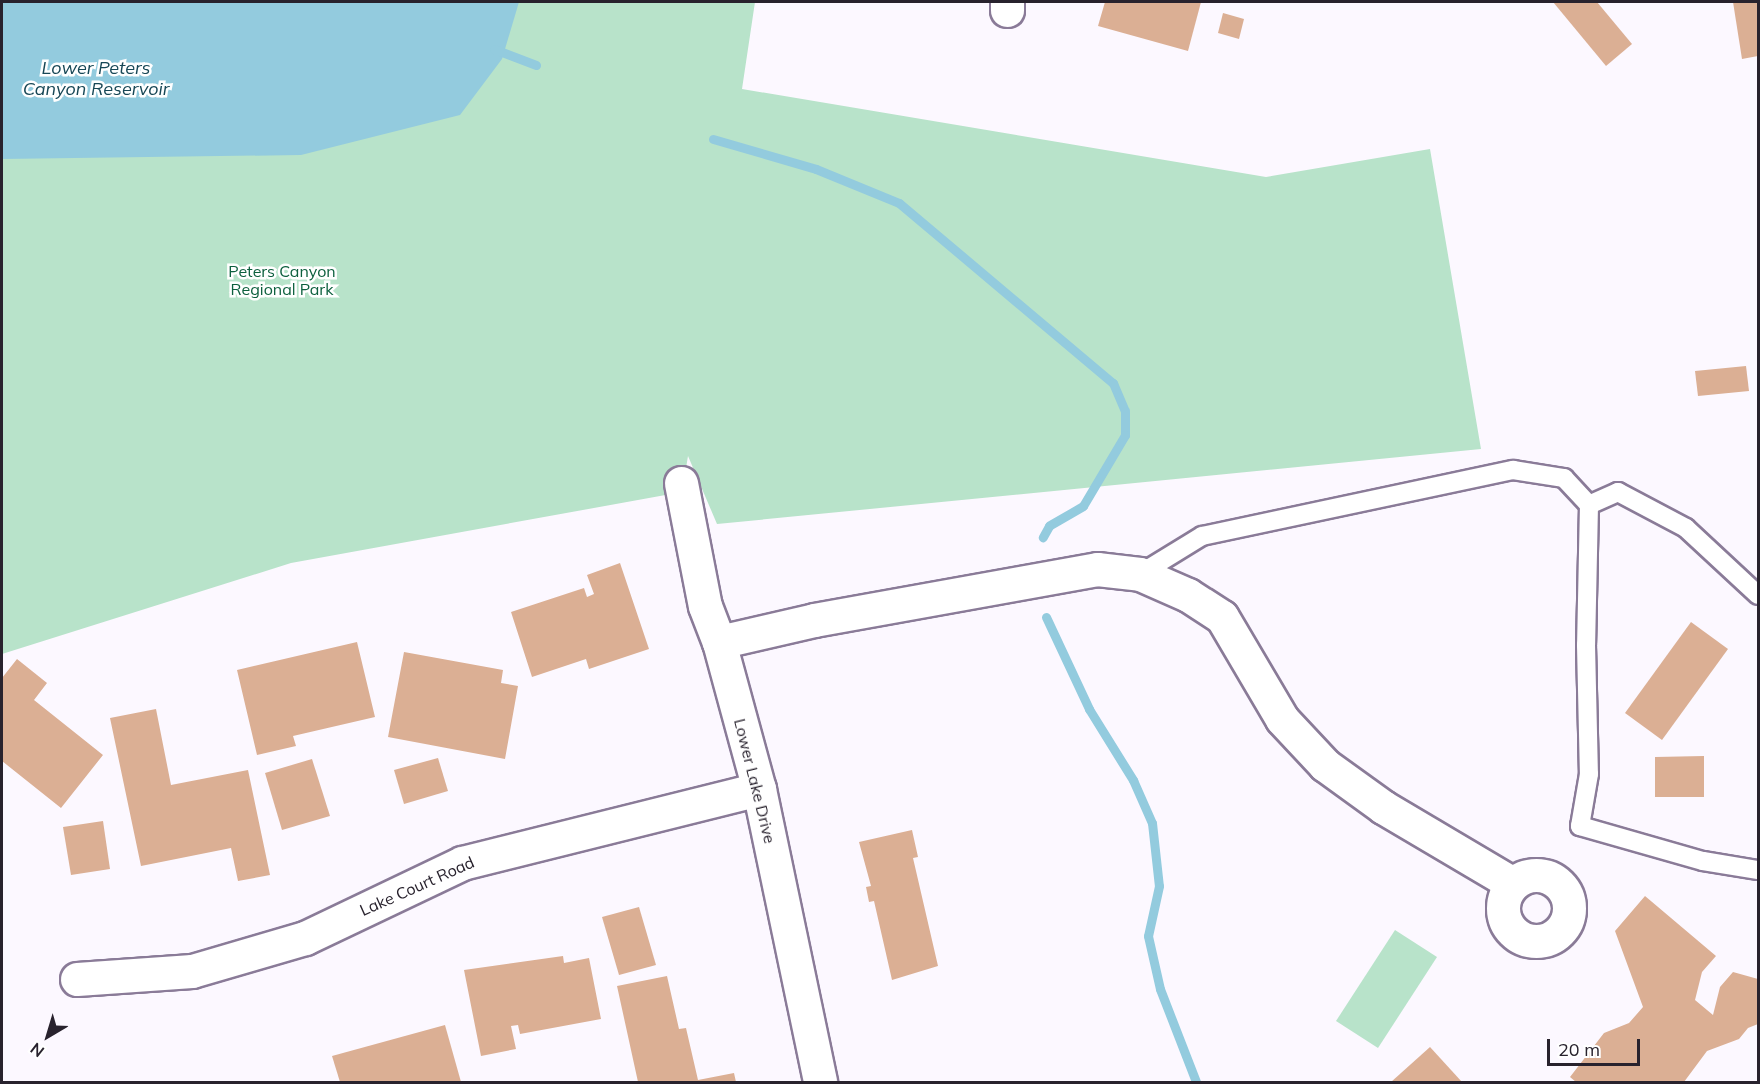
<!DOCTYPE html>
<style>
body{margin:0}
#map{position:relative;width:1760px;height:1084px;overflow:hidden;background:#fcf8ff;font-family:Mulish,sans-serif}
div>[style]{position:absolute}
.green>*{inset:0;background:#b8e3ca}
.water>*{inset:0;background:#93cbde}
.stream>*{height:9px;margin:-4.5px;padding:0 4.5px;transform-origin:4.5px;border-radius:4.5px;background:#93cbde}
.building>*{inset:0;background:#dbaf94}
.roads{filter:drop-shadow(2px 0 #8a7b98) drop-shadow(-2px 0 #8a7b98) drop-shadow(0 2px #8a7b98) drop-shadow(0 -2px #8a7b98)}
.service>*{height:18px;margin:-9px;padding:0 9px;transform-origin:9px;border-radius:9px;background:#fff}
.minor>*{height:33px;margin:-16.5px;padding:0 16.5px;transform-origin:16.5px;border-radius:16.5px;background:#fff}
.minor>.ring{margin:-16.5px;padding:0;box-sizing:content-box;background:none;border:33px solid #fff;border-radius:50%}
span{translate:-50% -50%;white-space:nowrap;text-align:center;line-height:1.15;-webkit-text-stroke:5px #fff;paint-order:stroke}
.park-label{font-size:16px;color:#0d603e}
.street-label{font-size:16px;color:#28222d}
.water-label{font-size:18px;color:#174756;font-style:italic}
.frame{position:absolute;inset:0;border:3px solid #28222d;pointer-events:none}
.north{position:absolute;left:18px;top:1006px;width:60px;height:60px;-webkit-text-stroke:4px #fff;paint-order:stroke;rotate:218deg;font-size:16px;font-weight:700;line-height:24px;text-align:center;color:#28222d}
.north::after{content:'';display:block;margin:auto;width:21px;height:27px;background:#28222d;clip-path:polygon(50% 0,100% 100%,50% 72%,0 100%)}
.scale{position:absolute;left:1547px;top:1039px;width:93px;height:27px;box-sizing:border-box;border:3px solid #28222d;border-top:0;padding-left:8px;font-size:18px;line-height:21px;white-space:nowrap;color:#28222d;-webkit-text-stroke:4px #fff;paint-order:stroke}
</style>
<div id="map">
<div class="green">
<div style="clip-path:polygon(2px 2px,755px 2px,742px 89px,1266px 177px,1430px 149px,1481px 449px,717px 524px,688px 456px,682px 492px,291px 563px,2px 654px)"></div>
<div style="clip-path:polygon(1395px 930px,1437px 957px,1378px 1048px,1336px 1021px)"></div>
</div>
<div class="water">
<div style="clip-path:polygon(2px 2px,519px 2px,502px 59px,460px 115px,301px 155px,2px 159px)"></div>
</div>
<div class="stream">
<div style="left:494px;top:49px;width:45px;rotate:20.9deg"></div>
<div style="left:713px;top:139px;width:107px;rotate:16.2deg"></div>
<div style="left:816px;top:169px;width:90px;rotate:22.3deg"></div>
<div style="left:899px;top:203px;width:280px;rotate:40.1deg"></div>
<div style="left:1113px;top:383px;width:30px;rotate:67deg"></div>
<div style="left:1125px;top:411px;width:24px;rotate:90deg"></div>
<div style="left:1125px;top:435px;width:82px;rotate:120.6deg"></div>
<div style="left:1083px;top:506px;width:39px;rotate:150deg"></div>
<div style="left:1049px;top:526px;width:13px;rotate:119deg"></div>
<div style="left:1046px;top:617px;width:102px;rotate:64.9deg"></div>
<div style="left:1089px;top:709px;width:84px;rotate:58.2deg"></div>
<div style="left:1133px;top:780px;width:47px;rotate:66.2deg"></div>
<div style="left:1152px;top:823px;width:63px;rotate:83.7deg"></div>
<div style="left:1159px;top:886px;width:51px;rotate:102.4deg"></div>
<div style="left:1148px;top:936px;width:54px;rotate:77.2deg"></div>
<div style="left:1160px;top:989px;width:100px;rotate:68.8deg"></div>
</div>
<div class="building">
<div style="clip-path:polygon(1105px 2px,1201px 2px,1188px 51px,1098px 26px)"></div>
<div style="clip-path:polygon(1553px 2px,1597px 2px,1632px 44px,1606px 66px)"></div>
<div style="clip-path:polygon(1733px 2px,1758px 2px,1758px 56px,1742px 59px)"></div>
<div style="clip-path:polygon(1223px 13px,1244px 19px,1239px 39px,1218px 33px)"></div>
<div style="clip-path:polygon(1746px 366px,1749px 391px,1698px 396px,1695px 371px)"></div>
<div style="clip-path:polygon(620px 563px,649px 649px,589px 669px,586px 659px,532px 677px,511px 612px,584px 588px,587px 597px,594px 594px,587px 575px)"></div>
<div style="clip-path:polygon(1691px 622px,1728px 649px,1662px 740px,1625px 713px)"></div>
<div style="clip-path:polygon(357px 642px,375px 717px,293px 736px,296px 746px,257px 755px,237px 670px)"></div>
<div style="clip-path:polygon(404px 652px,503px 670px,501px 683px,518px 686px,505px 759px,388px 737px)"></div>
<div style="clip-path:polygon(17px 659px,47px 683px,34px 700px,103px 755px,61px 808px,2px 761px,2px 678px)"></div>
<div style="clip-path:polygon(156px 709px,171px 785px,248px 770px,270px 875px,238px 881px,231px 848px,141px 866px,110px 718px)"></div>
<div style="clip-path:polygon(1704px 756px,1704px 797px,1655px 797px,1655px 757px)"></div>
<div style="clip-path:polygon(438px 758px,448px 791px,404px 804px,394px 770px)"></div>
<div style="clip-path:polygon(312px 759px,330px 816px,282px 830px,265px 773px)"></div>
<div style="clip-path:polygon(103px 821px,110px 869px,71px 875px,63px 827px)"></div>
<div style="clip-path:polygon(912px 830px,918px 857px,913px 858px,938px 966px,892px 980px,874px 901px,869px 902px,866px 887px,871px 886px,859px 842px)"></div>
<div style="clip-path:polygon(1645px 896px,1716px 956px,1702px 972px,1695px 1000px,1713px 1015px,1720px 987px,1733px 972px,1758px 979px,1758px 1024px,1748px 1028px,1739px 1039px,1707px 1051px,1684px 1082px,1576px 1082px,1570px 1077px,1604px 1033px,1629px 1023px,1643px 1007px,1615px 931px)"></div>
<div style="clip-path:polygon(639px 907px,656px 965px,619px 975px,602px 917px)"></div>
<div style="clip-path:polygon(563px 956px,564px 963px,589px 958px,601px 1019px,520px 1034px,518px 1025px,511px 1026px,516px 1049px,481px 1056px,464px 970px)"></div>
<div style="clip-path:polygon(667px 976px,679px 1029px,686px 1028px,698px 1080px,734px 1073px,736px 1082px,638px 1082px,617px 986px)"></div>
<div style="clip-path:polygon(445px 1025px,461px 1082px,340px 1082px,332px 1056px)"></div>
<div style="clip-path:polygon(1430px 1047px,1462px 1082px,1391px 1082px)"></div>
</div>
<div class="roads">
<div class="service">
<div style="left:1140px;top:574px;width:73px;rotate:-31.5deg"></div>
<div style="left:1202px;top:536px;width:318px;rotate:-12deg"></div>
<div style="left:1513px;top:470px;width:52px;rotate:8.9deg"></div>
<div style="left:1564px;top:478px;width:37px;rotate:47deg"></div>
<div style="left:1758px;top:595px;width:98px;rotate:-137.1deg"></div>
<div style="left:1686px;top:528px;width:77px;rotate:-152.1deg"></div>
<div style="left:1618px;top:492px;width:32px;rotate:156deg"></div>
<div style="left:1589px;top:505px;width:140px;rotate:91.2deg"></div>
<div style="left:1586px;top:645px;width:129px;rotate:88.7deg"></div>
<div style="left:1589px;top:774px;width:53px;rotate:99.8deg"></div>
<div style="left:1580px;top:826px;width:128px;rotate:15.9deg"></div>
<div style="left:1703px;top:861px;width:56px;rotate:9.3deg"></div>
</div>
<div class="minor">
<div style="left:1007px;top:10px;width:8px;rotate:-90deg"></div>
<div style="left:681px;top:483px;width:125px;rotate:79deg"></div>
<div style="left:705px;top:606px;width:39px;rotate:69deg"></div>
<div style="left:719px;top:642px;width:152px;rotate:74.8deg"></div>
<div style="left:759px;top:789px;width:299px;rotate:78.2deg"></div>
<div style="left:719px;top:642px;width:98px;rotate:-13deg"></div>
<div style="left:814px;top:620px;width:288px;rotate:-10.2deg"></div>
<div style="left:1097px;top:569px;width:43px;rotate:6.6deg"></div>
<div style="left:1140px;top:574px;width:52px;rotate:23.6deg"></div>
<div style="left:1188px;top:595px;width:40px;rotate:32.9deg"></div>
<div style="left:1222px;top:617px;width:118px;rotate:59.5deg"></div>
<div style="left:1282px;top:719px;width:63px;rotate:46.9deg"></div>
<div style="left:1325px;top:765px;width:72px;rotate:35.9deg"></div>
<div style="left:1383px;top:807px;width:151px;rotate:30.6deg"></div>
<div class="ring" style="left:1503px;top:875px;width:33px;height:33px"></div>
<div style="left:77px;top:979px;width:115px;rotate:-4deg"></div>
<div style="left:192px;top:971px;width:118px;rotate:-16.3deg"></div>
<div style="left:305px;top:938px;width:174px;rotate:-25.5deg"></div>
<div style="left:462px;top:863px;width:306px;rotate:-14deg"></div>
</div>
</div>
<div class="park-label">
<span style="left:282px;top:280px">Peters Canyon<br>Regional Park</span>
</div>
<div class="street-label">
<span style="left:755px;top:781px;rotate:76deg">Lower Lake Drive</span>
<span style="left:417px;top:886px;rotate:-24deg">Lake Court Road</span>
</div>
<div class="water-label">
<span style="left:96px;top:79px">Lower Peters<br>Canyon Reservoir</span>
</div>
<div class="frame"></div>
<div class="north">N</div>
<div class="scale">20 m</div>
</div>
